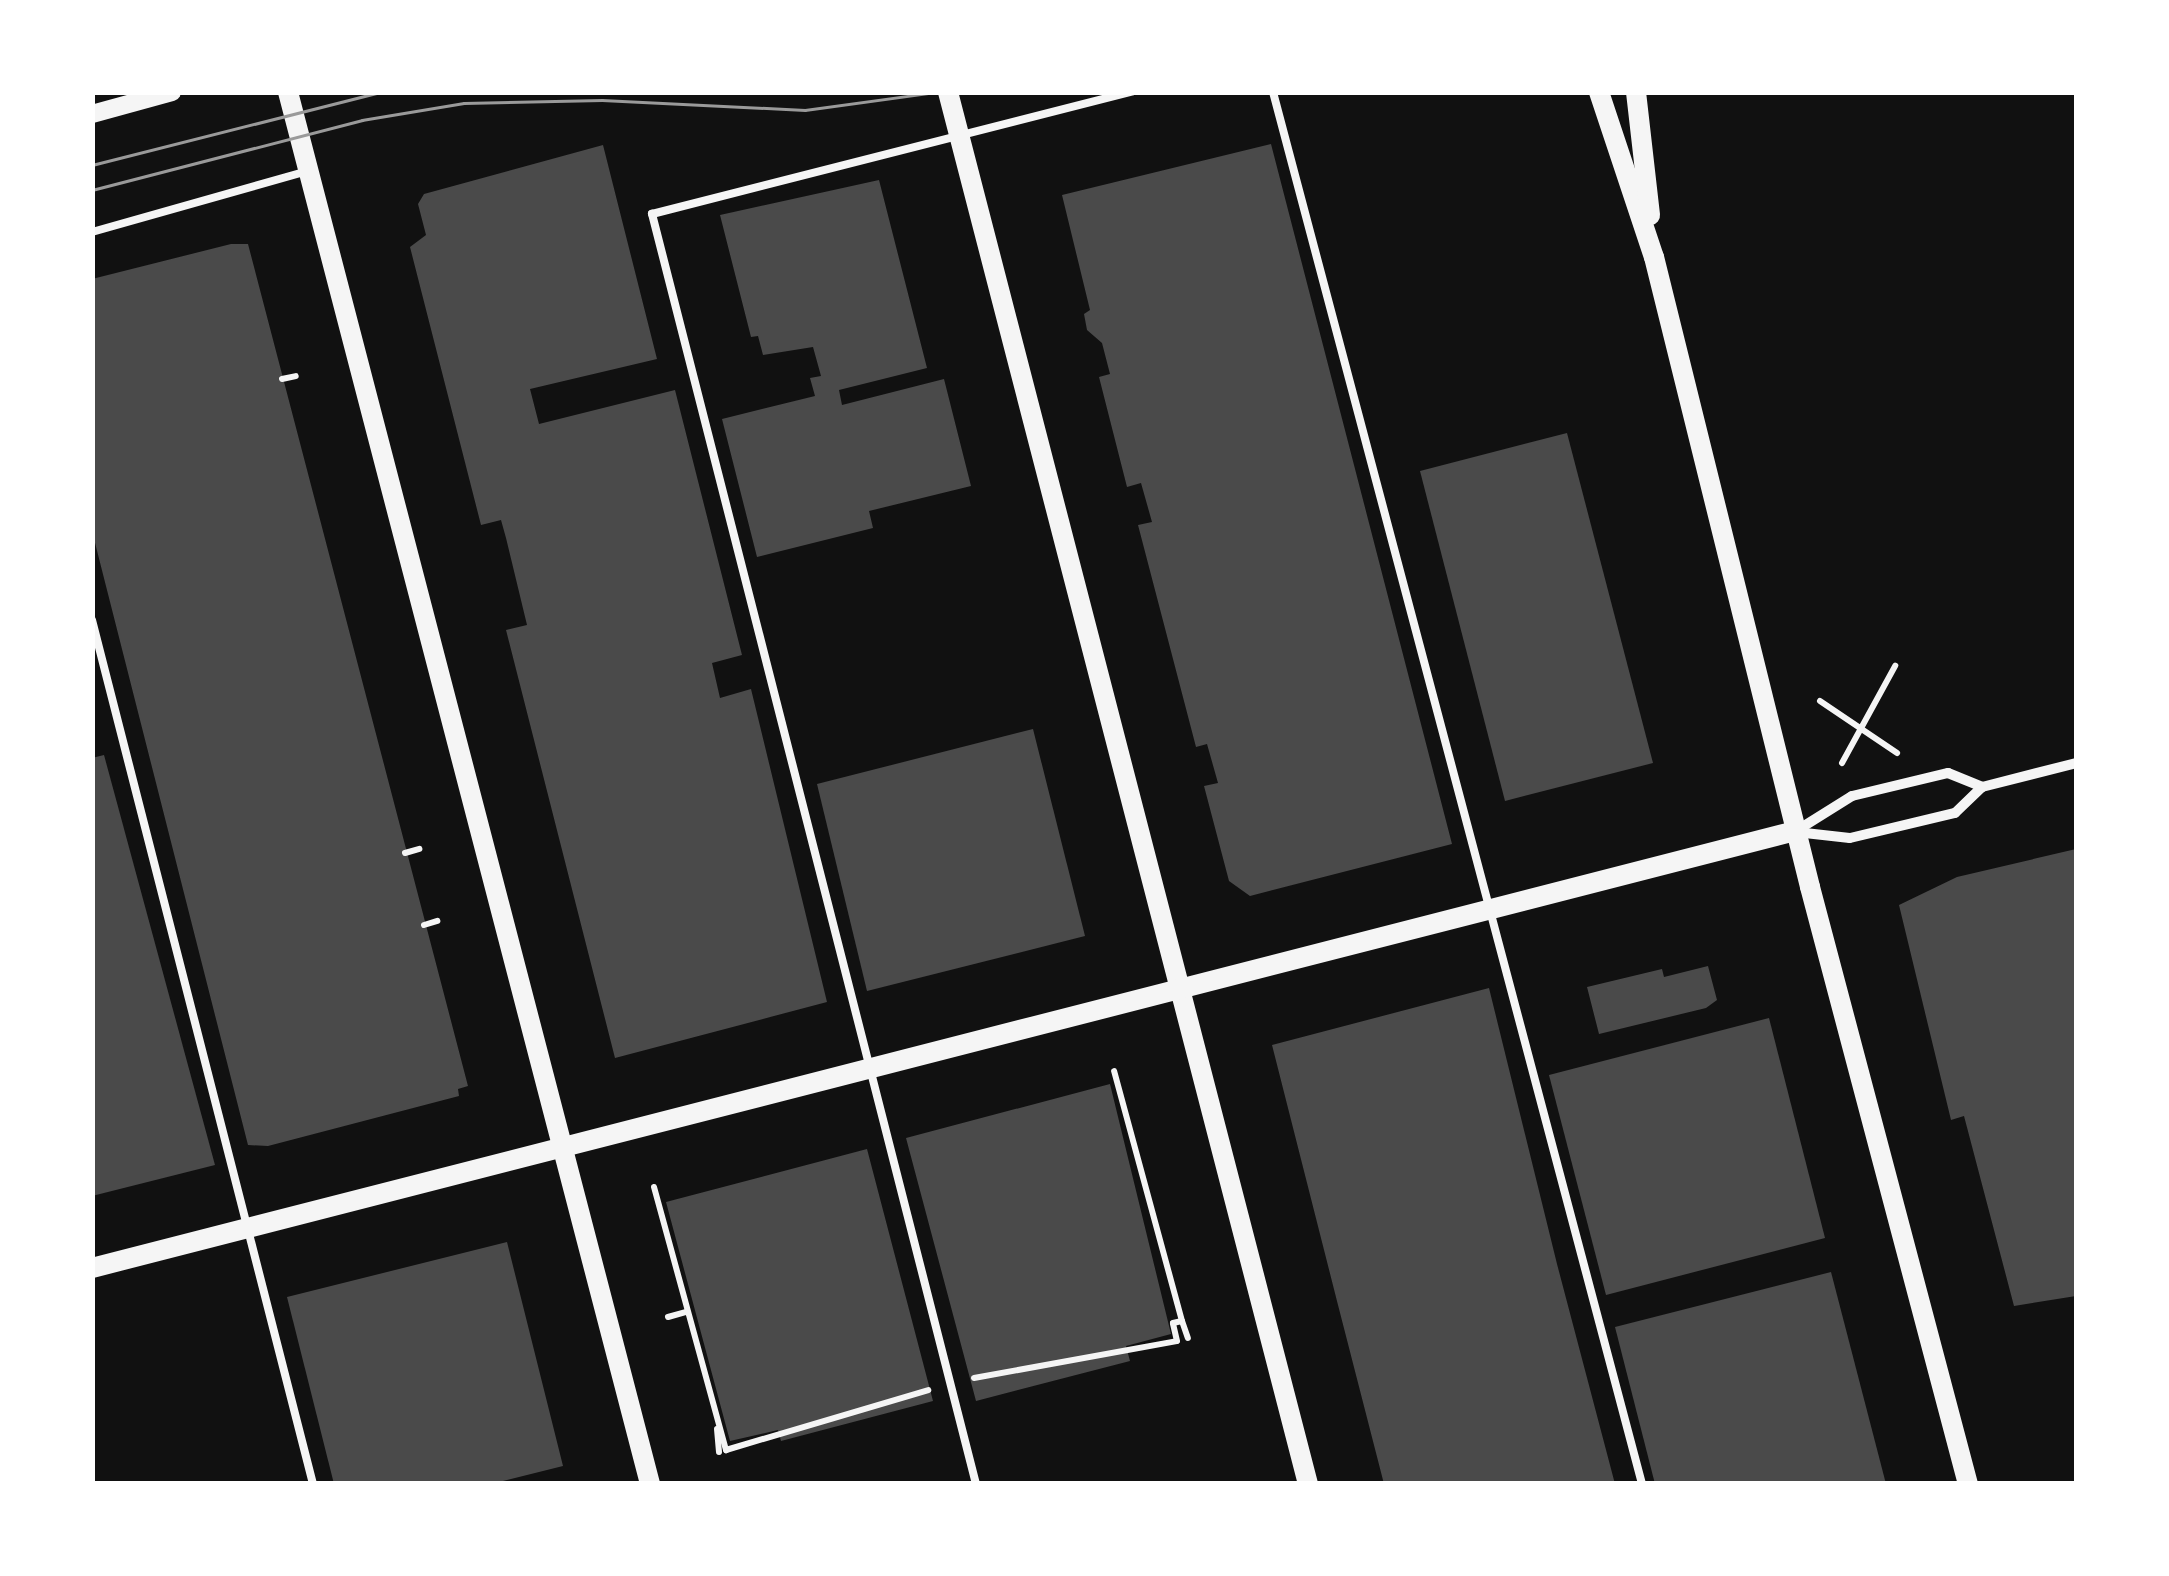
<!DOCTYPE html>
<style>
body{margin:0}
#map{position:relative;width:2169px;height:1576px;overflow:hidden;background:#111;font-family:Commissioner,sans-serif}
div>[style]{position:absolute}
.building>*{inset:0;background:#4a4a4a}
.path>*{height:6px;margin:-3px;padding:0 3px;transform-origin:3px;border-radius:3px;background:#f5f5f5}
.service>*{height:8px;margin:-4px;padding:0 4px;transform-origin:4px;border-radius:4px;background:#f5f5f5}
.minor>*{height:10px;margin:-5px;padding:0 5px;transform-origin:5px;border-radius:5px;background:#f5f5f5}
.tertiary>*{height:18px;margin:-9px;padding:0 9px;transform-origin:9px;border-radius:9px;background:#f5f5f5}
.secondary>*{height:20px;margin:-10px;padding:0 10px;transform-origin:10px;border-radius:10px;background:#f5f5f5}
.tram>*{height:2.5px;margin:-1.25px;padding:0 1.25px;transform-origin:1.25px;border-radius:1.25px;background:#9a9a9a}
span{translate:-50% -50%;white-space:nowrap;text-align:center;line-height:1.15;-webkit-text-stroke:9px #fff;paint-order:stroke}
.frame{position:absolute;inset:0;border:95px solid #fff;pointer-events:none}
</style>
<div id="map">
<div class="building">
<div style="clip-path:polygon(1271px 144px,1452px 844px,1250px 896px,1229px 881px,1204px 786px,1218px 783px,1207px 744px,1196px 747px,1138px 525px,1152px 522px,1141px 483px,1127px 487px,1099px 377px,1110px 374px,1102px 343px,1087px 330px,1084px 314px,1090px 310px,1062px 195px)"></div>
<div style="clip-path:polygon(603px 145px,657px 359px,530px 389px,539px 424px,675px 390px,742px 655px,712px 663px,720px 698px,751px 689px,827px 1002px,615px 1058px,506px 630px,527px 625px,506px 538px,501px 520px,481px 525px,410px 247px,426px 235px,418px 204px,424px 194px)"></div>
<div style="clip-path:polygon(879px 180px,927px 368px,839px 390px,842px 405px,944px 379px,971px 486px,869px 511px,873px 528px,757px 557px,722px 419px,815px 396px,810px 378px,821px 376px,813px 347px,763px 355px,758px 336px,751px 337px,720px 215px)"></div>
<div style="clip-path:polygon(231px 244px,248px 244px,468px 1086px,458px 1089px,459px 1096px,268px 1146px,248px 1145px,92px 531px,92px 279px)"></div>
<div style="clip-path:polygon(1567px 433px,1653px 763px,1505px 801px,1420px 471px)"></div>
<div style="clip-path:polygon(1033px 729px,1085px 936px,867px 991px,817px 784px)"></div>
<div style="clip-path:polygon(104px 755px,215px 1165px,92px 1196px,92px 758px)"></div>
<div style="clip-path:polygon(2076px 849px,2076px 1296px,2014px 1306px,1964px 1116px,1951px 1120px,1899px 905px,1957px 877px)"></div>
<div style="clip-path:polygon(1708px 966px,1717px 1000px,1706px 1008px,1599px 1034px,1587px 987px,1662px 969px,1664px 977px)"></div>
<div style="clip-path:polygon(1489px 988px,1557px 1264px,1615px 1484px,1384px 1484px,1338px 1305px,1272px 1045px)"></div>
<div style="clip-path:polygon(1769px 1018px,1825px 1238px,1606px 1295px,1549px 1075px)"></div>
<div style="clip-path:polygon(1110px 1084px,1171px 1334px,1126px 1346px,1130px 1361px,976px 1401px,906px 1138px)"></div>
<div style="clip-path:polygon(867px 1149px,933px 1401px,781px 1441px,778px 1430px,730px 1441px,666px 1202px)"></div>
<div style="clip-path:polygon(507px 1242px,563px 1466px,491px 1484px,334px 1484px,287px 1297px)"></div>
<div style="clip-path:polygon(1831px 1272px,1886px 1484px,1655px 1484px,1615px 1327px)"></div>
</div>
<div class="path">
<div style="left:282px;top:379px;width:14px;rotate:-12deg"></div>
<div style="left:1820px;top:701px;width:93px;rotate:34deg"></div>
<div style="left:1842px;top:763px;width:111px;rotate:-61.3deg"></div>
<div style="left:405px;top:853px;width:15px;rotate:-16deg"></div>
<div style="left:424px;top:925px;width:14px;rotate:-17deg"></div>
<div style="left:654px;top:1187px;width:273px;rotate:74.7deg"></div>
<div style="left:726px;top:1450px;width:211px;rotate:-16.5deg"></div>
<div style="left:668px;top:1317px;width:19px;rotate:-16deg"></div>
<div style="left:1182px;top:1321px;width:18px;rotate:71deg"></div>
<div style="left:974px;top:1378px;width:206px;rotate:-10.3deg"></div>
<div style="left:1177px;top:1341px;width:18px;rotate:-103deg"></div>
<div style="left:1173px;top:1323px;width:9px;rotate:-13deg"></div>
<div style="left:1182px;top:1321px;width:259px;rotate:-105.2deg"></div>
<div style="left:717px;top:1429px;width:23px;rotate:85deg"></div>
</div>
<div class="service">
<div style="left:1273px;top:92px;width:1440px;rotate:75.15deg"></div>
<div style="left:92px;top:232px;width:224px;rotate:-15.8deg"></div>
<div style="left:92px;top:620px;width:892px;rotate:75.65deg"></div>
<div style="left:976px;top:1484px;width:1311px;rotate:-104.31deg"></div>
<div style="left:652px;top:214px;width:495px;rotate:-14.3deg"></div>
</div>
<div class="minor">
<div style="left:1796px;top:831px;width:66px;rotate:-32deg"></div>
<div style="left:1852px;top:796px;width:99px;rotate:-13.5deg"></div>
<div style="left:1948px;top:773px;width:37px;rotate:22deg"></div>
<div style="left:1796px;top:832px;width:54px;rotate:6.3deg"></div>
<div style="left:1850px;top:838px;width:108px;rotate:-13.4deg"></div>
<div style="left:1955px;top:813px;width:37px;rotate:-44deg"></div>
<div style="left:1982px;top:787px;width:97px;rotate:-14.3deg"></div>
</div>
<div class="tertiary">
<div style="left:92px;top:114px;width:83px;rotate:-15.4deg"></div>
</div>
<div class="secondary">
<div style="left:288px;top:92px;width:1438px;rotate:75.42deg"></div>
<div style="left:948px;top:92px;width:1438px;rotate:75.5deg"></div>
<div style="left:1599px;top:92px;width:174px;rotate:71.6deg"></div>
<div style="left:1654px;top:257px;width:649px;rotate:76.09deg"></div>
<div style="left:1810px;top:887px;width:618px;rotate:75.18deg"></div>
<div style="left:1636px;top:92px;width:124px;rotate:83.5deg"></div>
<div style="left:92px;top:1268px;width:1758px;rotate:-14.39deg"></div>
</div>
<div class="tram">
<div style="left:92px;top:165px;width:297px;rotate:-14.2deg"></div>
<div style="left:92px;top:190px;width:279px;rotate:-14.5deg"></div>
<div style="left:362px;top:120px;width:103px;rotate:-9.5deg"></div>
<div style="left:464px;top:103px;width:138px;rotate:-1.2deg"></div>
<div style="left:602px;top:100px;width:203px;rotate:2.8deg"></div>
<div style="left:805px;top:110px;width:133px;rotate:-7.8deg"></div>
</div>
<div class="frame"></div>
</div>
